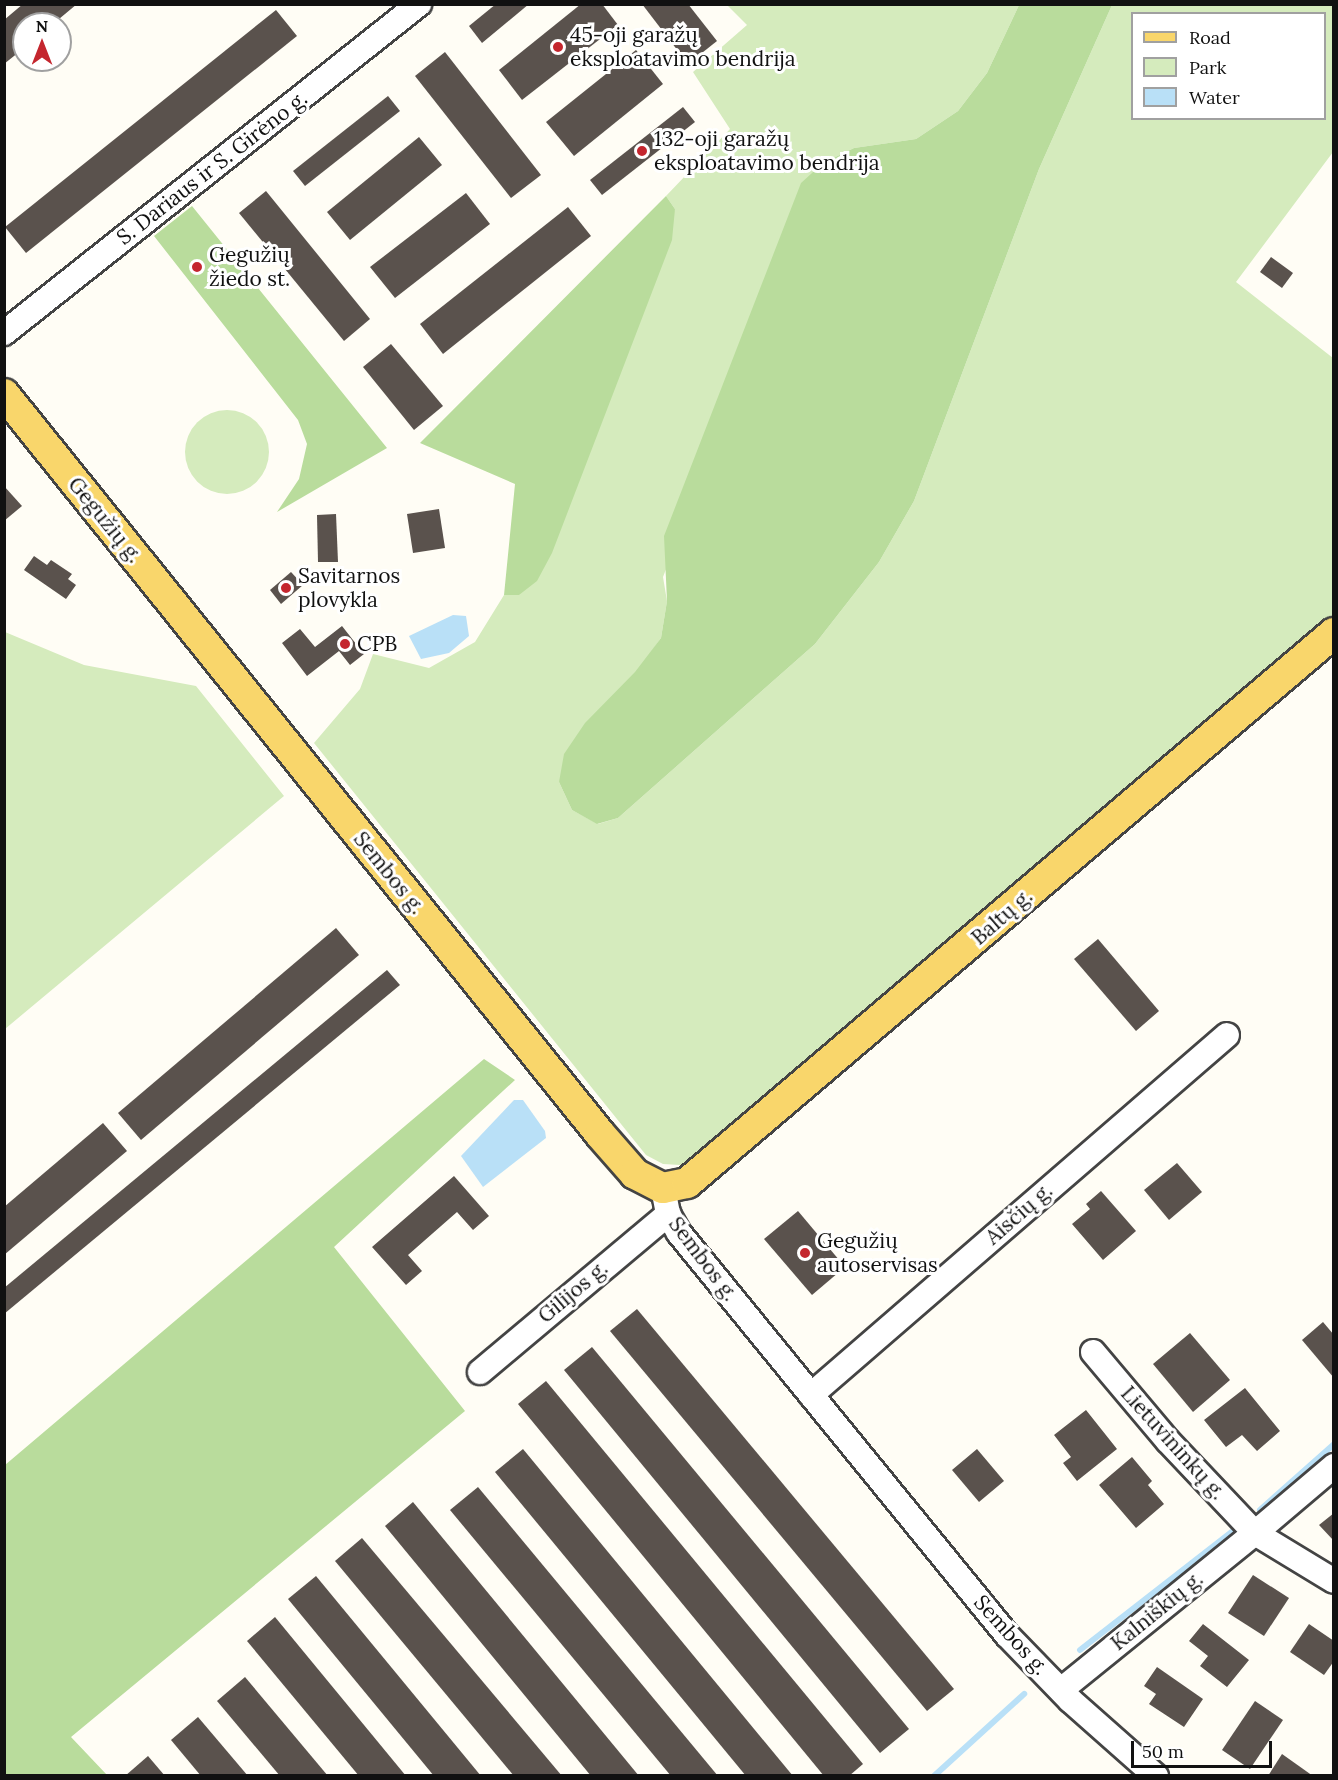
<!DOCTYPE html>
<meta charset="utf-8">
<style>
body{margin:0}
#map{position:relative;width:1338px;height:1780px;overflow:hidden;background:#fffdf5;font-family:Lora,serif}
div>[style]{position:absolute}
.green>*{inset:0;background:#d5ebbd}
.round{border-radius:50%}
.forest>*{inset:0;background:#b9dc9c}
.water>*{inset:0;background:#b9e0f7}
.stream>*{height:6px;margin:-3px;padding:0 3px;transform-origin:3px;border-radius:3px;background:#b9e0f7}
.building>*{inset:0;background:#5a524d}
.roads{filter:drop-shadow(2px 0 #444) drop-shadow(-2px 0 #444) drop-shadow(0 2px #444) drop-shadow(0 -2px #444)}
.minor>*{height:24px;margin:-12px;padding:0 12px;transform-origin:12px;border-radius:12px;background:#fff}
.major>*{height:30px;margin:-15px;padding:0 15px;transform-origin:15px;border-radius:15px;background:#f9d66b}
.dots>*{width:16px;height:16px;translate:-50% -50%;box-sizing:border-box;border:3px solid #fff;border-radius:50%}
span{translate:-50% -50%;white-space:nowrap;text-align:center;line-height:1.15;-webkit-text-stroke:6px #fff;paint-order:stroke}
.poi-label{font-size:21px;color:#111}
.left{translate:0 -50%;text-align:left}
.street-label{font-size:21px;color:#111}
.frame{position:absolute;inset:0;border:6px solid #111;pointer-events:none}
.legend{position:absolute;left:1131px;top:12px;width:195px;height:108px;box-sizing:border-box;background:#fff;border:2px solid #a0a0a0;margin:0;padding:8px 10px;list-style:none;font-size:18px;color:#111}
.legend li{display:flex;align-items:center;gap:12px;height:30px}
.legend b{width:30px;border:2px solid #a0a0a0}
.north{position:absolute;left:12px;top:12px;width:60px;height:60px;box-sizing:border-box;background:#fff;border:2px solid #a0a0a0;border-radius:50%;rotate:0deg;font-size:16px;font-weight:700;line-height:24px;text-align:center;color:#111}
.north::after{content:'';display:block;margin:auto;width:21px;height:27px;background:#c4262e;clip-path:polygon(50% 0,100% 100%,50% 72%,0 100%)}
.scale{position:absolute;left:1131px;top:1741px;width:141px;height:27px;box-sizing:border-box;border:3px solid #111;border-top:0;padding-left:8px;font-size:18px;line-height:21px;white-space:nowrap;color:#111;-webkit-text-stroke:4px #fff;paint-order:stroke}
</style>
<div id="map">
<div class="green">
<div style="clip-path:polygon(evenodd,727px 5px,1019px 5px,987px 73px,958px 111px,916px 139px,854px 148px,823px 163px,663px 577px,667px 601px,661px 638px,559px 782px,572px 810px,598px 824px,618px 818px,815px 644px,879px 562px,914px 501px,1039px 169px,1112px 5px,1333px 5px,1333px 152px,1236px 282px,1333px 358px,1333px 617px,709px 1150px,680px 1165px,663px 1164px,646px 1155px,314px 743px,360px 689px,373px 654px,429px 668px,475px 642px,504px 595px,519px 595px,675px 209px,666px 196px,730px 129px,693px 72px,747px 25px,727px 5px,1132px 14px,1324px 14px,1324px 118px,1132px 118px,1132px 14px)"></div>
<div class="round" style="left:185px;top:410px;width:84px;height:84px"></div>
<div style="clip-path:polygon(5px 632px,84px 665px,196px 686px,284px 796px,5px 1029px)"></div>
</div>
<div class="forest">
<div style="clip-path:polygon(1019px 5px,1112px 5px,1039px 169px,914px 501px,879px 562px,815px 644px,618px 818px,597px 824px,572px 810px,559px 782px,564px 754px,585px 723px,635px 672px,661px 638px,667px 601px,664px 536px,801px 183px,823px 163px,854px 148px,916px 139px,958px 111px,987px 73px)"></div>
<div style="clip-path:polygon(666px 196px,675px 209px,672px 240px,552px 553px,537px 581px,519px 595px,504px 595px,515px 484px,420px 443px)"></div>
<div style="clip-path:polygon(192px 206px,387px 448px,277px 512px,299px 479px,307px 444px,298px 420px,154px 236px)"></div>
<div style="clip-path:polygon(484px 1059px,515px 1080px,334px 1247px,465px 1411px,71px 1737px,107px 1775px,5px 1775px,5px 1465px)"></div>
</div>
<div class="water">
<div style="clip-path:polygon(453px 615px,466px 616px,469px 636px,449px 653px,421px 659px,409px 636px)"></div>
<div style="clip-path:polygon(514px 1100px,523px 1100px,545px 1131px,546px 1138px,483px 1187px,461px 1156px)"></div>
</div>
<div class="stream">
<div style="left:1260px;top:1510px;width:99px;rotate:-41.7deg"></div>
<div style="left:1080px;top:1650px;width:194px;rotate:-37.9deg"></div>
<div style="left:934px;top:1776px;width:122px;rotate:-42.3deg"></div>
</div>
<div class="building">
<div style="clip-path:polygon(23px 4px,77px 4px,53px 24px,24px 24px,24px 48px,4px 64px,4px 20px)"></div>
<div style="clip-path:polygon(496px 4px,529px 4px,482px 43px,469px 26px)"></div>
<div style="clip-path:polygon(581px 4px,602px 4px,618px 25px,522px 100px,499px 70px)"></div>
<div style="clip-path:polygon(642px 4px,688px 4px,717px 41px,688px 64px)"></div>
<div style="clip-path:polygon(276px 10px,297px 36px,26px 253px,5px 227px)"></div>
<div style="clip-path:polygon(636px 50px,663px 84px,574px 156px,546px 122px)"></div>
<div style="clip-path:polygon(445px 52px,541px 175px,511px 198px,415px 76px)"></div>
<div style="clip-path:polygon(388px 96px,400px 111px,305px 186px,293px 171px)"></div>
<div style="clip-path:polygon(683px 107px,695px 122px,602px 195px,590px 180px)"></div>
<div style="clip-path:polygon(419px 137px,442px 165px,350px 240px,327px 212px)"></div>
<div style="clip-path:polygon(266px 191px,370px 319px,344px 341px,239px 213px)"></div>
<div style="clip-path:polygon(466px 193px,490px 224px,395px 298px,370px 267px)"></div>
<div style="clip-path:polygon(568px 207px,591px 236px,443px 354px,420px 324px)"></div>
<div style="clip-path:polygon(1271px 257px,1293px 273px,1282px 288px,1260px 272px)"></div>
<div style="clip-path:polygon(391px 344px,443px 406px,414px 430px,363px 367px)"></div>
<div style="clip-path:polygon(4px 486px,22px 506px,4px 521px)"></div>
<div style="clip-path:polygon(439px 509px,445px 548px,413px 553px,407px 514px)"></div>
<div style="clip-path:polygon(336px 514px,338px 562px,318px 562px,317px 515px)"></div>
<div style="clip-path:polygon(34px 556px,47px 565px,51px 560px,72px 574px,68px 579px,76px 585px,66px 599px,24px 570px)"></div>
<div style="clip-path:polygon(291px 572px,303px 585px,281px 604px,270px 590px)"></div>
<div style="clip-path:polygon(342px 626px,364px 654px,350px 665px,339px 651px,307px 676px,282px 643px,300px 629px,315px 647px)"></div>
<div style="clip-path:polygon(336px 928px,359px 955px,141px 1140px,118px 1113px)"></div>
<div style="clip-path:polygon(1098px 939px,1159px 1011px,1136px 1031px,1074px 959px)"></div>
<div style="clip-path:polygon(387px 970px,400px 985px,4px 1314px,4px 1288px)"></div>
<div style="clip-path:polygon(103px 1123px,127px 1151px,4px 1255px,4px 1207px)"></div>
<div style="clip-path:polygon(1177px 1163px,1202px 1192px,1169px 1220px,1144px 1190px)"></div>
<div style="clip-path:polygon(454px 1176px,489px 1216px,473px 1230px,457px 1212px,408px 1255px,422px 1271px,406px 1285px,372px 1247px)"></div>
<div style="clip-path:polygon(1101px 1191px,1136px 1231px,1103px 1260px,1072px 1224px,1090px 1209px,1086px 1204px)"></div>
<div style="clip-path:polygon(798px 1211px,845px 1267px,812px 1295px,764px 1239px)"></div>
<div style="clip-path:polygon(637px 1309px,954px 1689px,927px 1711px,610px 1331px)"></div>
<div style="clip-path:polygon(1323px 1322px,1334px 1335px,1334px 1378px,1302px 1340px)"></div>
<div style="clip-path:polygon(1190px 1333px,1230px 1380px,1193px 1412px,1153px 1364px)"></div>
<div style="clip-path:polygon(592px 1347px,909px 1729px,880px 1753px,564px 1370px)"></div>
<div style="clip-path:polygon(546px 1381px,863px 1764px,849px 1776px,824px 1776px,518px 1404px)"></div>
<div style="clip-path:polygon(1245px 1388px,1280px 1431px,1257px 1451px,1242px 1435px,1226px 1447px,1204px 1420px)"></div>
<div style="clip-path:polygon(1086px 1410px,1117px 1449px,1077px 1481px,1063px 1463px,1071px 1457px,1054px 1435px)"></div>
<div style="clip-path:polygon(523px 1449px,793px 1776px,746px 1776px,495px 1472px)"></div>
<div style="clip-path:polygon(977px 1449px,1004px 1481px,979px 1502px,952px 1470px)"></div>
<div style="clip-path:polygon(1132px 1457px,1152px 1481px,1148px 1485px,1164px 1504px,1136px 1528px,1099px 1485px)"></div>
<div style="clip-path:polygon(478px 1487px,718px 1776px,671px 1776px,450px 1510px)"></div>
<div style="clip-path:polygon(413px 1502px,639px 1776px,591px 1776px,385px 1526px)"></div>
<div style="clip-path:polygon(1334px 1513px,1334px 1541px,1319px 1525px)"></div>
<div style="clip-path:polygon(362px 1538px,562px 1776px,514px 1776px,335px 1561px)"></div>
<div style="clip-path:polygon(1253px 1575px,1289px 1598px,1264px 1636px,1228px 1613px)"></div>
<div style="clip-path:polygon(316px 1576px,481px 1776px,434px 1776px,288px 1599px)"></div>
<div style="clip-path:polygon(275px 1617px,406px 1776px,359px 1776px,247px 1641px)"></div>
<div style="clip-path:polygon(1203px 1624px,1249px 1660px,1227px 1687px,1200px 1666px,1208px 1656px,1189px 1641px)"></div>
<div style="clip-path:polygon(1309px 1624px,1334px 1641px,1334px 1661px,1324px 1675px,1290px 1652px)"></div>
<div style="clip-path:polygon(1157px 1667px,1203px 1699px,1184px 1727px,1149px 1704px,1156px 1694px,1144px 1686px)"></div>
<div style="clip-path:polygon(245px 1677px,328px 1776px,280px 1776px,217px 1701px)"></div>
<div style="clip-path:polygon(1255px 1701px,1283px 1720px,1250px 1769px,1222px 1750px)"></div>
<div style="clip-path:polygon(198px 1717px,248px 1776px,201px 1776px,171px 1740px)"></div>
<div style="clip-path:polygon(1282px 1754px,1313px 1776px,1268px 1776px)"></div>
<div style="clip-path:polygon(148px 1756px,165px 1776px,125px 1776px)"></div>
</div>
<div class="roads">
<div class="minor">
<div style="left:4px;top:333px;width:530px;rotate:-38.41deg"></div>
<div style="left:663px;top:1188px;width:26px;rotate:79deg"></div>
<div style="left:668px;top:1214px;width:22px;rotate:60deg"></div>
<div style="left:679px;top:1233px;width:519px;rotate:50.79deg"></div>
<div style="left:1007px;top:1635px;width:91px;rotate:45.9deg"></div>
<div style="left:1070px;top:1700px;width:115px;rotate:41.5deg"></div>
<div style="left:1093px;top:1352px;width:116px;rotate:49.9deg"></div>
<div style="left:1168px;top:1441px;width:127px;rotate:46.6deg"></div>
<div style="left:1255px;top:1533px;width:104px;rotate:-40.3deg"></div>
<div style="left:480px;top:1372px;width:246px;rotate:-40deg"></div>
<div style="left:811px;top:1395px;width:550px;rotate:-40.87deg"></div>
<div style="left:1061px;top:1690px;width:250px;rotate:-39deg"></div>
<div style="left:1255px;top:1533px;width:92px;rotate:31.3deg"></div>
</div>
<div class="major">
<div style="left:4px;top:394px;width:950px;rotate:51.15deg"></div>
<div style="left:600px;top:1134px;width:53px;rotate:48.8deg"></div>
<div style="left:635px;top:1174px;width:31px;rotate:27deg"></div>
<div style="left:663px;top:1188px;width:25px;rotate:-12deg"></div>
<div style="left:687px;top:1183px;width:849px;rotate:-40.37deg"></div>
</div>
</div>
<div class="dots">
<div style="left:558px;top:47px;background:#c4262e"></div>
<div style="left:642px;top:151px;background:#c4262e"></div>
<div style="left:197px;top:267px;background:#c4262e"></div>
<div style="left:286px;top:588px;background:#c4262e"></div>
<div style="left:345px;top:644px;background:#c4262e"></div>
<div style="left:805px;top:1253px;background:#c4262e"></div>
</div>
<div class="poi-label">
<span class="left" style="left:570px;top:47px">45-oji garažų<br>eksploatavimo bendrija</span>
<span class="left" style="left:654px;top:151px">132-oji garažų<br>eksploatavimo bendrija</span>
<span class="left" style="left:209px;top:267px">Gegužių<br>žiedo st.</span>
<span class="left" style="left:298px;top:588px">Savitarnos<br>plovykla</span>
<span class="left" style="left:357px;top:644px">CPB</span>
<span class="left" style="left:817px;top:1253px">Gegužių<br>autoservisas</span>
</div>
<div class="street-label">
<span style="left:212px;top:168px;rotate:-38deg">S. Dariaus ir S. Girėno g.</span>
<span style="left:105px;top:520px;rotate:51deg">Gegužių g.</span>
<span style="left:389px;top:873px;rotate:51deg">Sembos g.</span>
<span style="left:1002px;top:917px;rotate:-41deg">Baltų g.</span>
<span style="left:1019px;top:1214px;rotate:-41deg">Aisčių g.</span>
<span style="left:703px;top:1259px;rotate:53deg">Sembos g.</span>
<span style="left:573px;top:1292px;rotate:-40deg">Gilijos g.</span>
<span style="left:1173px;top:1443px;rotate:48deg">Lietuvininkų g.</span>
<span style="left:1157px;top:1611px;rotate:-39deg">Kalniškių g.</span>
<span style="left:1011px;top:1635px;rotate:48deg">Sembos g.</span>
</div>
<div class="frame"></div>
<ul class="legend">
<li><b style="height:8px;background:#f9d66b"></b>Road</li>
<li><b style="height:16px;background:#d5ebbd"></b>Park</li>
<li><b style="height:16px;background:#b9e0f7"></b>Water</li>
</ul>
<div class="north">N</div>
<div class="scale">50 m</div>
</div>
